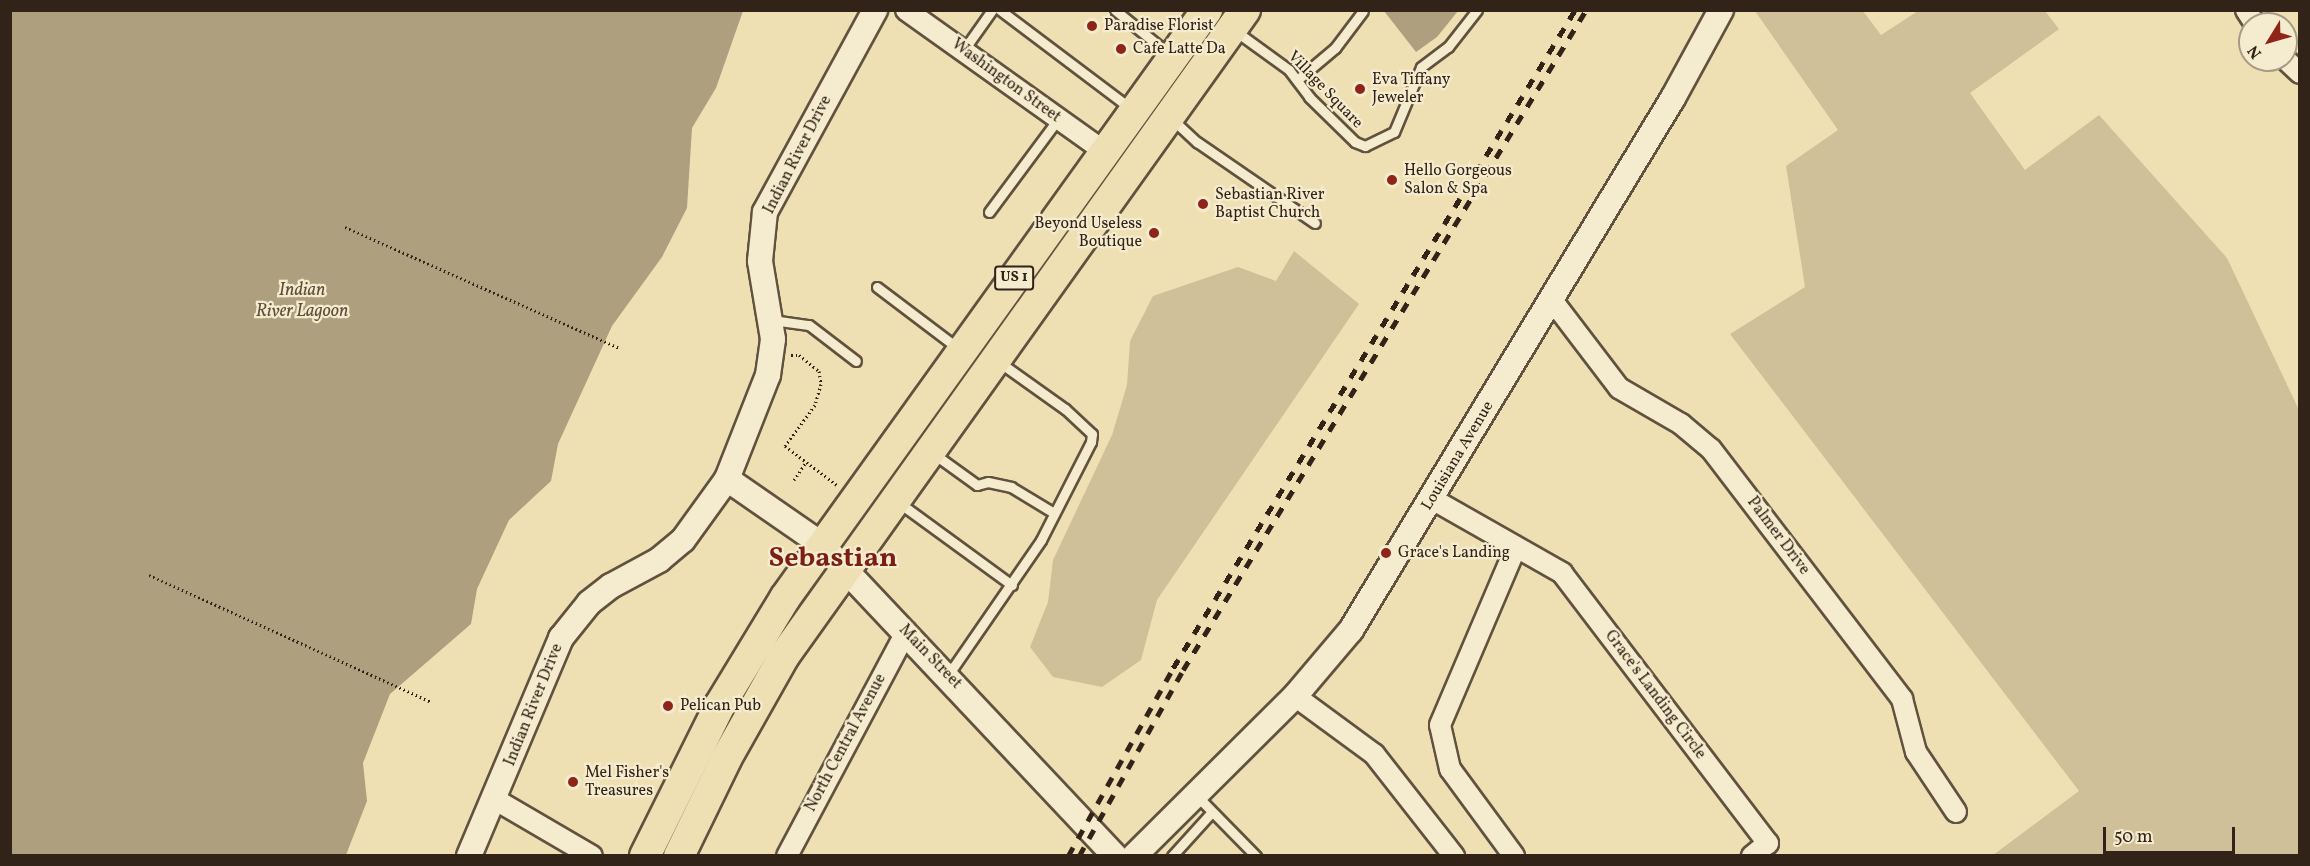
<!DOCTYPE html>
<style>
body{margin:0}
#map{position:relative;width:2310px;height:866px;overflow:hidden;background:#efe0b4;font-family:Vollkorn,serif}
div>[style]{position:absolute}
.green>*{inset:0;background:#cfc099}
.water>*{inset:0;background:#aea07f}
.path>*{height:3px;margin-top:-1.5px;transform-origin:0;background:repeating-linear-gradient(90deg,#312317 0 1.5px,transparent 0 4.5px)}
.roads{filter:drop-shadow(2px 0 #60523e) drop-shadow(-2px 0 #60523e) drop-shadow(0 2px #60523e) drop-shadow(0 -2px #60523e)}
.service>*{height:9px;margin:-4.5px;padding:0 4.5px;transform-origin:4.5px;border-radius:4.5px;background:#f5ebce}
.minor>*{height:20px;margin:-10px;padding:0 10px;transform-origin:10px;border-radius:10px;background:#f5ebce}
.tertiary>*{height:24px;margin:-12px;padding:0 12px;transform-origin:12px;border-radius:12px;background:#f5ebce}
.primary>*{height:30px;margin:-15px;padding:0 15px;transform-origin:15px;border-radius:15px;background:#efe0b4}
.rail>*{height:4.5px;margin-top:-2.25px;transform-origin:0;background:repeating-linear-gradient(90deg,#312317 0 10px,transparent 0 20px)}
.dots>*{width:16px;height:16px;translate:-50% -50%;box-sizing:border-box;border:3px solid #f5ebce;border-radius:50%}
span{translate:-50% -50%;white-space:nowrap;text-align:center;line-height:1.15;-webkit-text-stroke:4.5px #f5ebce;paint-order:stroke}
.shield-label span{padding:2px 4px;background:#f5ebce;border:2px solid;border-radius:4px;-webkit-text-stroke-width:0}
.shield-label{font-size:15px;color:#312317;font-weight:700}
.poi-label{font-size:16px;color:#312317}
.left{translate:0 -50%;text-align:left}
.right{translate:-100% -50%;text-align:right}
.street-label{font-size:16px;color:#312317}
.water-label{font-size:18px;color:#5d4f3b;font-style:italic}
.town-label{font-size:28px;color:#7a1f14;font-weight:700}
.frame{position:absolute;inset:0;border:12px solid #312317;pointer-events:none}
.north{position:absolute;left:2238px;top:12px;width:60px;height:60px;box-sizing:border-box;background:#f5ebce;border:2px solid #a79b85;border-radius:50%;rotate:233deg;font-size:16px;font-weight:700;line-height:24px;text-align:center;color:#312317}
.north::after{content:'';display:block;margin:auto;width:21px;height:27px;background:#8f2418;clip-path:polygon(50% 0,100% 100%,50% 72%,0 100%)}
.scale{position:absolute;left:2103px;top:827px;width:132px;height:27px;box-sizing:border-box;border:3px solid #312317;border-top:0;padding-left:8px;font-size:18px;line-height:21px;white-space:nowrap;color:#312317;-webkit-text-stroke:4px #f5ebce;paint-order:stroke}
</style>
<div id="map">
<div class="green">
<div style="clip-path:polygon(1755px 11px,1863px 11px,1881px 35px,1918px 11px,2045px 11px,2059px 29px,1970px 93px,2025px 170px,2099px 115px,2227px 258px,2299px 410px,2299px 855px,1993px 855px,2079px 791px,1730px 334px,1805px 287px,1786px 166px,1838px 130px)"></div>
<div style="clip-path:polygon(1294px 251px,1359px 304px,1157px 600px,1141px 660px,1102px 687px,1053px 677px,1030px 647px,1048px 602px,1053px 560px,1112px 435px,1127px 385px,1130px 341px,1153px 296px,1238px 267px,1276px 281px)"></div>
</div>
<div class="water">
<div style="clip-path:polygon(10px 11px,743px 11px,716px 88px,692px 128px,687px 208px,662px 257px,612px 326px,558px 444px,551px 481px,509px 520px,477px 589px,471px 624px,390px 694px,363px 763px,367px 801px,346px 855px,11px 855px)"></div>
<div style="clip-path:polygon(1384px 11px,1384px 10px,1458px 11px,1437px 37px,1416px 52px)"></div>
</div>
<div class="path">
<div style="left:345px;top:227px;width:300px;rotate:23.8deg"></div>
<div style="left:791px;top:355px;width:8px"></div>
<div style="left:799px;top:355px;width:26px;rotate:39deg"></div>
<div style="left:819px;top:371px;width:13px;rotate:81deg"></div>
<div style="left:821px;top:384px;width:22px;rotate:106deg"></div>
<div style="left:815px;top:405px;width:51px;rotate:126.2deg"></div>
<div style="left:785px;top:446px;width:65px;rotate:36.9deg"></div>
<div style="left:794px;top:480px;width:22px;rotate:-56deg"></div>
<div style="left:149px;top:575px;width:310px;rotate:24.2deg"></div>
</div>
<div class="roads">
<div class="service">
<div style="left:1000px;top:10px;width:163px;rotate:37deg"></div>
<div style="left:1115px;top:10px;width:70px;rotate:39.2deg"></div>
<div style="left:1234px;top:30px;width:68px;rotate:36deg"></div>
<div style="left:1289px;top:70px;width:34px;rotate:53deg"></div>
<div style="left:1309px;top:97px;width:64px;rotate:44.4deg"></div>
<div style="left:1355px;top:142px;width:11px;rotate:22deg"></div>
<div style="left:1365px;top:146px;width:32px;rotate:-26deg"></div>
<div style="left:1394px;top:132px;width:70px;rotate:-67.4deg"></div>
<div style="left:1421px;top:67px;width:34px;rotate:-37deg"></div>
<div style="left:1448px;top:47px;width:47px;rotate:-51.9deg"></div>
<div style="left:963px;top:51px;width:50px;rotate:-54.7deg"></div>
<div style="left:1297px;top:80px;width:50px;rotate:-40.1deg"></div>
<div style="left:1335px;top:48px;width:46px;rotate:-52.9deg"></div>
<div style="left:1173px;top:120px;width:33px;rotate:43deg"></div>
<div style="left:1197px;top:142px;width:143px;rotate:34.5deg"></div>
<div style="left:989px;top:212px;width:116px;rotate:-53.4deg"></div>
<div style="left:877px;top:287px;width:103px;rotate:37.1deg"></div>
<div style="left:772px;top:320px;width:37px;rotate:8deg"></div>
<div style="left:809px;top:325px;width:59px;rotate:37.5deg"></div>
<div style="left:934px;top:454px;width:53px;rotate:35.8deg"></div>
<div style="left:977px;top:485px;width:11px;rotate:-15deg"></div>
<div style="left:988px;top:482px;width:24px;rotate:12deg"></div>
<div style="left:1011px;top:487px;width:50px;rotate:31.2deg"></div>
<div style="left:898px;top:502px;width:141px;rotate:36.1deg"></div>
<div style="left:948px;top:675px;width:164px;rotate:-55.4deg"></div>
<div style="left:1041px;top:540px;width:110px;rotate:-63deg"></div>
<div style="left:1091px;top:442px;width:8px;rotate:-83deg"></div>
<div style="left:1092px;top:434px;width:37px;rotate:-137deg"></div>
<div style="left:1065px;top:409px;width:81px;rotate:-144.5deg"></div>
<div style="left:1196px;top:795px;width:86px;rotate:45.5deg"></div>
<div style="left:1172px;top:856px;width:58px;rotate:-47.8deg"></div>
</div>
<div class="minor">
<div style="left:906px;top:10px;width:244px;rotate:35.5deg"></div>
<div style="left:2246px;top:10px;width:17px;rotate:57deg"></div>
<div style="left:2286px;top:60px;width:19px;rotate:43deg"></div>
<div style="left:1552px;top:300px;width:111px;rotate:52.7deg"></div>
<div style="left:1619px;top:388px;width:72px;rotate:30.1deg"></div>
<div style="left:1681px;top:424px;width:39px;rotate:40deg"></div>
<div style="left:1711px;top:449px;width:315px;rotate:52.6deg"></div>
<div style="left:1902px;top:699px;width:55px;rotate:75.2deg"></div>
<div style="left:1916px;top:752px;width:72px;rotate:56.3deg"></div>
<div style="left:1432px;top:499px;width:150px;rotate:29.6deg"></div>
<div style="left:1562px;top:573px;width:340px;rotate:52.7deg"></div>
<div style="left:1768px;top:843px;width:21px;rotate:141deg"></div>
<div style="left:1295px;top:696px;width:98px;rotate:36.3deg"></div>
<div style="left:1374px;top:754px;width:130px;rotate:51.9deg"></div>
<div style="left:496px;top:800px;width:111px;rotate:30.3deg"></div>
<div style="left:787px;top:856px;width:254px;rotate:-62deg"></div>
<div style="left:1514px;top:856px;width:108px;rotate:-126.3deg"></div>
<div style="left:1450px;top:769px;width:45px;rotate:-102.8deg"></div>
<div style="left:1440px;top:725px;width:191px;rotate:-66.9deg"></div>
</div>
<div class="tertiary">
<div style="left:727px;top:479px;width:114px;rotate:34.7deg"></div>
<div style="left:821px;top:544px;width:429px;rotate:46.7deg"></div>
<div style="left:469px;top:856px;width:237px;rotate:-67.1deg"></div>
<div style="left:561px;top:638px;width:45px;rotate:-51.3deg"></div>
<div style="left:589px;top:603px;width:28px;rotate:-38deg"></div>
<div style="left:611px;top:586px;width:55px;rotate:-28.4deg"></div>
<div style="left:659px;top:560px;width:31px;rotate:-40deg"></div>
<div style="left:683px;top:540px;width:75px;rotate:-54.2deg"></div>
<div style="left:727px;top:479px;width:112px;rotate:-68.5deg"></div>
<div style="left:768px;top:375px;width:36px;rotate:-82deg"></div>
<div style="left:773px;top:339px;width:79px;rotate:-99.5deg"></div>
<div style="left:760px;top:261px;width:49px;rotate:-84.2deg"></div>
<div style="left:765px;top:212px;width:230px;rotate:-61.4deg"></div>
<div style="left:1134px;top:856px;width:227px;rotate:-44.8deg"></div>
<div style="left:1295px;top:696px;width:87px;rotate:-49.7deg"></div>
<div style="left:1351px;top:630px;width:622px;rotate:-58.82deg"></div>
<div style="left:1673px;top:98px;width:100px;rotate:-61.4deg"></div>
</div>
<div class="primary">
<div style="left:645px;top:856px;width:169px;rotate:-63.6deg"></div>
<div style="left:720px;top:705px;width:125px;rotate:-58.7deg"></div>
<div style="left:785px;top:598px;width:724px;rotate:-54.33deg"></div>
<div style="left:679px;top:856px;width:108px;rotate:-64.1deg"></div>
<div style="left:726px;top:759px;width:118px;rotate:-60.6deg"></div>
<div style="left:784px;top:656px;width:794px;rotate:-54.49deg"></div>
</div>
</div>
<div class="rail">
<div style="left:1068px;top:856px;width:215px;rotate:-60.8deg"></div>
<div style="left:1173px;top:668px;width:771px;rotate:-58.58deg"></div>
<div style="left:1079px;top:856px;width:213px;rotate:-60.8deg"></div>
<div style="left:1183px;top:670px;width:773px;rotate:-58.59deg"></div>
</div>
<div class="dots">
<div style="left:1092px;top:26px;background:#8f2418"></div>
<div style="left:1121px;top:49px;background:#8f2418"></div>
<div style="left:1360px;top:89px;background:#8f2418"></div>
<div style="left:1392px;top:180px;background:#8f2418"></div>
<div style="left:1203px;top:204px;background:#8f2418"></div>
<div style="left:1154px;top:233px;background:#8f2418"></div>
<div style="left:1386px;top:553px;background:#8f2418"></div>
<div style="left:668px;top:706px;background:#8f2418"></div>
<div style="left:573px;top:782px;background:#8f2418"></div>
</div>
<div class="shield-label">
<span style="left:1014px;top:278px">US 1</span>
</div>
<div class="poi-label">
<span class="left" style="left:1104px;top:26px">Paradise Florist</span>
<span class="left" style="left:1133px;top:49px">Cafe Latte Da</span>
<span class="left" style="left:1372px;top:89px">Eva Tiffany<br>Jeweler</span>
<span class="left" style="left:1404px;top:180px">Hello Gorgeous<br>Salon &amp; Spa</span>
<span class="left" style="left:1215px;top:204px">Sebastian River<br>Baptist Church</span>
<span class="right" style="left:1142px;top:233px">Beyond Useless<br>Boutique</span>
<span class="left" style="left:1398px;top:553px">Grace's Landing</span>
<span class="left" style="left:680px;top:706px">Pelican Pub</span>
<span class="left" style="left:585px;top:782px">Mel Fisher's<br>Treasures</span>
</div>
<div class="street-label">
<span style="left:1006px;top:81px;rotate:36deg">Washington Street</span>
<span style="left:1325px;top:90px;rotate:46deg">Village Square</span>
<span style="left:798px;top:155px;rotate:-63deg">Indian River Drive</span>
<span style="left:1458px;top:456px;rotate:-59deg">Louisiana Avenue</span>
<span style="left:1778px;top:536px;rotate:53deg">Palmer Drive</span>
<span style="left:930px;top:657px;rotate:46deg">Main Street</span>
<span style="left:1655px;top:695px;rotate:53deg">Grace's Landing Circle</span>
<span style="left:534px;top:705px;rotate:-68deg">Indian River Drive</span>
<span style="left:846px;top:743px;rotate:-62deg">North Central Avenue</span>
</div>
<div class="water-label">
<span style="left:302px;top:302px">Indian<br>River Lagoon</span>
</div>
<div class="town-label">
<span style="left:833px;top:559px">Sebastian</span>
</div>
<div class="frame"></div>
<div class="north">N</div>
<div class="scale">50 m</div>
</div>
